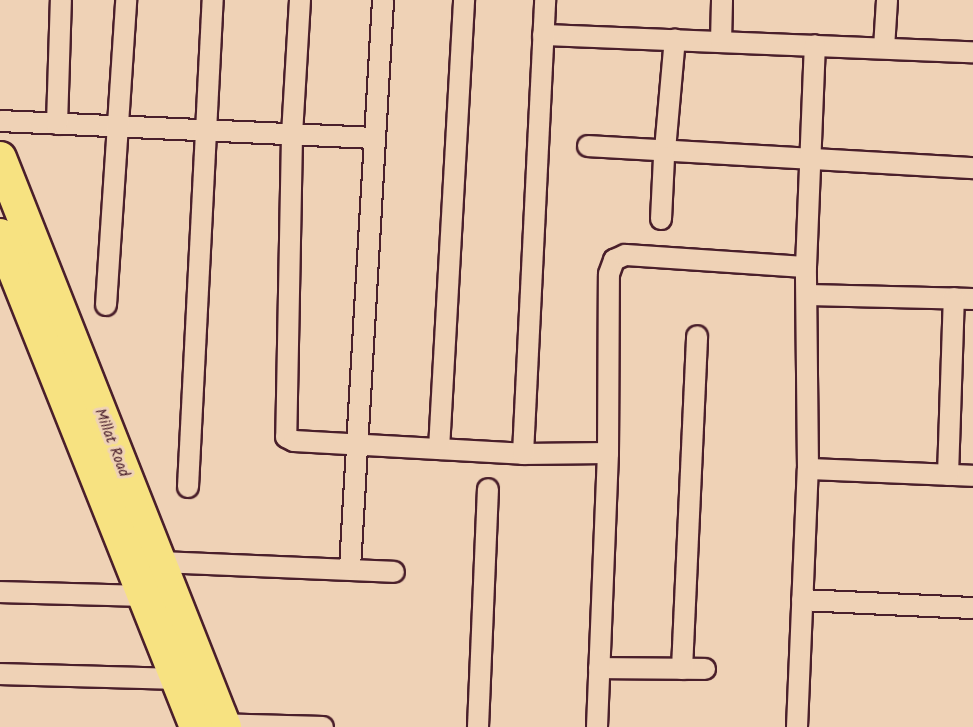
<!DOCTYPE html>
<style>
body{margin:0}
#map{position:relative;width:973px;height:727px;overflow:hidden;background:#efd2b6;font-family:Kalam,sans-serif}
div>[style]{position:absolute}
.roads{filter:drop-shadow(2px 0 #4a1f2b) drop-shadow(-2px 0 #4a1f2b) drop-shadow(0 2px #4a1f2b) drop-shadow(0 -2px #4a1f2b)}
.minor>*{height:20px;margin:-10px;padding:0 10px;transform-origin:10px;border-radius:10px;background:#efd2b6}
.primary>*{height:32px;margin:-16px;padding:0 16px;transform-origin:16px;border-radius:16px;background:#f7e281}
span{translate:-50% -50%;white-space:nowrap;text-align:center;line-height:1.15;-webkit-text-stroke:6px #efd2b6;paint-order:stroke}
.street-label{font-size:15px;color:#4a1f2b}
</style>
<div id="map">
<div class="roads">
<div class="minor">
<div style="left:300px;top:0;width:136px;rotate:93.4deg"></div>
<div style="left:292px;top:136px;width:301px;rotate:91.1deg"></div>
<div style="left:286px;top:437px;width:9px;rotate:27deg"></div>
<div style="left:294px;top:441px;width:229px;rotate:3.2deg"></div>
<div style="left:523px;top:454px;width:85px;rotate:-0.7deg"></div>
<div style="left:543px;top:35px;width:430px;rotate:2.3deg"></div>
<div style="left:721px;top:42px;width:42px;rotate:-88.6deg"></div>
<div style="left:884px;top:48px;width:48px;rotate:-86.4deg"></div>
<div style="left:0;top:121px;width:374px;rotate:2.6deg"></div>
<div style="left:57px;top:124px;width:124px;rotate:-88.2deg"></div>
<div style="left:588px;top:146px;width:386px;rotate:3.3deg"></div>
<div style="left:665px;top:150px;width:111px;rotate:-84.9deg"></div>
<div style="left:661px;top:219px;width:62px;rotate:-87.2deg"></div>
<div style="left:808px;top:295px;width:165px;rotate:1.4deg"></div>
<div style="left:106px;top:305px;width:306px;rotate:-86.2deg"></div>
<div style="left:439px;top:449px;width:450px;rotate:-86.8deg"></div>
<div style="left:523px;top:454px;width:455px;rotate:-87.2deg"></div>
<div style="left:808px;top:469px;width:165px;rotate:2.4deg"></div>
<div style="left:948px;top:475px;width:177px;rotate:-88.1deg"></div>
<div style="left:188px;top:487px;width:488px;rotate:-87.1deg"></div>
<div style="left:158px;top:562px;width:236px;rotate:2.4deg"></div>
<div style="left:350px;top:568px;width:569px;rotate:-86.67deg"></div>
<div style="left:0;top:592px;width:144px;rotate:1.6deg"></div>
<div style="left:802px;top:600px;width:171px;rotate:2.7deg"></div>
<div style="left:599px;top:668px;width:106px;rotate:0.5deg"></div>
<div style="left:682px;top:669px;width:333px;rotate:-87.4deg"></div>
<div style="left:0;top:674px;width:178px;rotate:1.6deg"></div>
<div style="left:213px;top:724px;width:110px;rotate:1.6deg"></div>
<div style="left:478px;top:727px;width:238px;rotate:-87.6deg"></div>
<div style="left:597px;top:727px;width:274px;rotate:-87.7deg"></div>
<div style="left:608px;top:453px;width:179px;rotate:-89.7deg"></div>
<div style="left:609px;top:274px;width:15px;rotate:-70deg"></div>
<div style="left:614px;top:260px;width:12px;rotate:-24deg"></div>
<div style="left:625px;top:255px;width:181px;rotate:3.8deg"></div>
<div style="left:797px;top:727px;width:258px;rotate:-87.6deg"></div>
<div style="left:808px;top:469px;width:202px;rotate:-90.6deg"></div>
<div style="left:806px;top:267px;width:222px;rotate:-87.7deg"></div>
</div>
<div class="primary">
<div style="left:0;top:158px;width:612px;rotate:68.42deg"></div>
<div style="left:0;top:235px;width:530px;rotate:68.28deg"></div>
</div>
</div>
<div class="street-label">
<span style="left:111px;top:443px;rotate:69deg">Millat Road</span>
</div>
</div>
